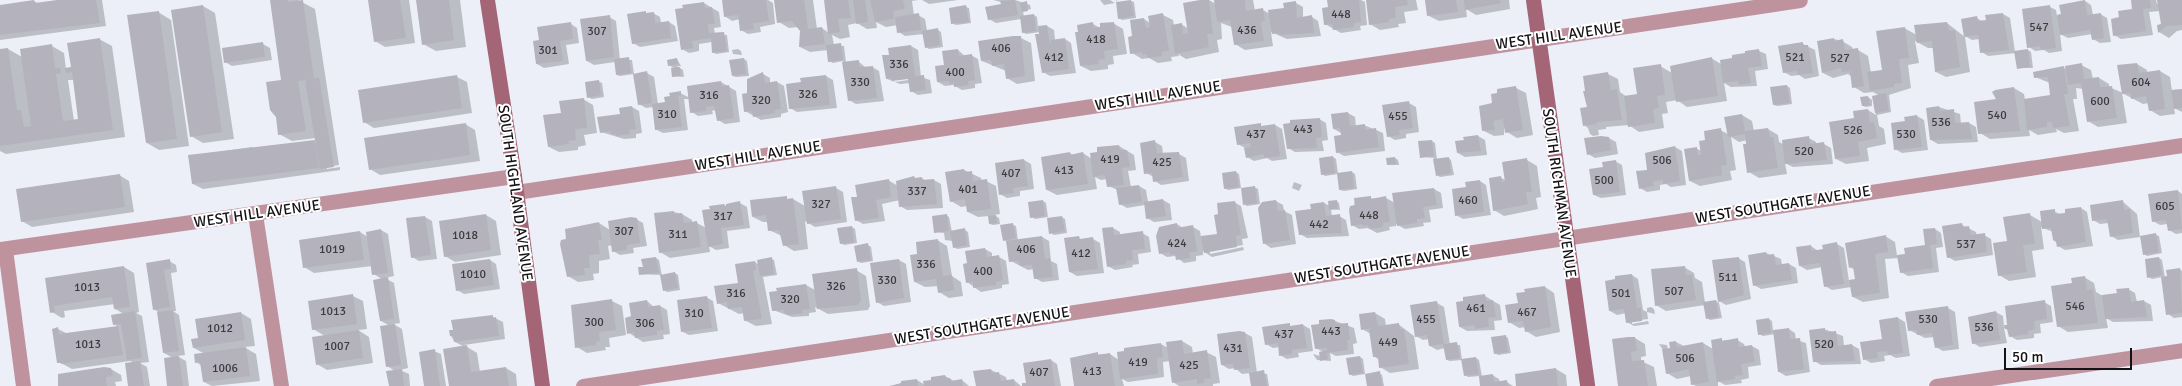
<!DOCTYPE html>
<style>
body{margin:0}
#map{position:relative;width:2182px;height:386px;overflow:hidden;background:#eceef8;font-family:Signika,sans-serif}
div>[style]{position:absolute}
.shadow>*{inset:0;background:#0003}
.building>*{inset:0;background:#b4b3bd}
.street>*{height:15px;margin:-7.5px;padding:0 7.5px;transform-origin:7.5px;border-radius:7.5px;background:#bf939d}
.secondary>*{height:15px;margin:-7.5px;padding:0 7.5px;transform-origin:7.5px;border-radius:7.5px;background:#a46676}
span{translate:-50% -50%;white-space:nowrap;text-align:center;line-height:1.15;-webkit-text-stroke:4px #fff;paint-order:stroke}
.number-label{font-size:12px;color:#3b3b40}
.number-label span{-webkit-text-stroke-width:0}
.street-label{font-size:15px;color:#131317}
.scale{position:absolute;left:2004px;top:348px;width:128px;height:22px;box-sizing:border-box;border:2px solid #131317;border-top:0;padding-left:6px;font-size:15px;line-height:18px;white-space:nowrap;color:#131317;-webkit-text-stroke:4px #fff;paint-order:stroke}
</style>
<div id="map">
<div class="shadow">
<div style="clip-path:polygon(65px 0,102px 0,106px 26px,0 40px,0 6px,34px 1px,39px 4px)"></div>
<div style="clip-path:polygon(271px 0,298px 0,315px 9px,339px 165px,327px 167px,327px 169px,340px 167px,340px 170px,203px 189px,193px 184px,189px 156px,252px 147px,255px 149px,317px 142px,316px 138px,292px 141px,279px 134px,282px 81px)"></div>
<div style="clip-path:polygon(369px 0,409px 0,415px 43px,385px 47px,375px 41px)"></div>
<div style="clip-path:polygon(417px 0,460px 0,466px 47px,436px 51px,423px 44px)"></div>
<div style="clip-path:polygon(723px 0,768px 0,773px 3px,775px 24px,760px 27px,761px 32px,748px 34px,741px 30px,740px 19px,732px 21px,726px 17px)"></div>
<div style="clip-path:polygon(776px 0,813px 0,817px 29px,822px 28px,829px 33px,825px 0,918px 0,912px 1px,914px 15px,918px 15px,925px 19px,927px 31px,938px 30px,941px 32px,943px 47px,929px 49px,926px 47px,924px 34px,905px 36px,899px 32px,898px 25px,886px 27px,876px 22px,877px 28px,867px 29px,857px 23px,848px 25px,850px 37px,840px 39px,832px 35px,834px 45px,844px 46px,846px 63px,858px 61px,865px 67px,872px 67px,879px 71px,884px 101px,856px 104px,849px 100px,843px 61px,833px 63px,829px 61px,828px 50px,810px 52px,800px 47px,801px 31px,798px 27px,789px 28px,779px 22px)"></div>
<div style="clip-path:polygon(922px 0,958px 0,929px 4px)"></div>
<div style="clip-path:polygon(993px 0,1015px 0,1030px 5px,1031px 9px,1023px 11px,1024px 17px,1034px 15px,1037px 17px,1038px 28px,1047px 26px,1054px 30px,1055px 40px,1065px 39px,1071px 43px,1076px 73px,1050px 76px,1043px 72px,1040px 32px,1026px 34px,1023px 32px,1021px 19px,996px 23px,989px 19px,1002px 5px,1001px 2px)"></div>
<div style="clip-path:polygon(1100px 0,1110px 0,1115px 3px,1104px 5px)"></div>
<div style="clip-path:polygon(1115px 0,1117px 0,1117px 3px,1131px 1px,1134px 2px,1136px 18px,1122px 20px,1119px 18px,1117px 1px)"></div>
<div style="clip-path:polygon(1209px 0,1216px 4px,1215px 0,1253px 0,1255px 11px,1263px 10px,1270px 14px,1285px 9px,1296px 3px,1303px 7px,1303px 18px,1312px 17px,1318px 21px,1321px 36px,1287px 39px,1271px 32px,1273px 46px,1245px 50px,1235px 44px,1232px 27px,1221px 23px,1222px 39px,1217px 40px,1219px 52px,1186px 59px,1178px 54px,1179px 56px,1171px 57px,1172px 61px,1158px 63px,1149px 58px,1142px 59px,1132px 53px,1134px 37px,1144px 19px,1150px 23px,1163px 15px,1173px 20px,1174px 26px,1181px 24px,1189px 29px)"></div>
<div style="clip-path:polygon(1329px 0,1361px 0,1365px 2px,1367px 25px,1360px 26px,1361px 30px,1341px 33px,1325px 24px,1330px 8px)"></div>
<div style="clip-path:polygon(1368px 0,1416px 0,1418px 10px,1404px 12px,1406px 23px,1398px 24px,1399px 27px,1380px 30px,1370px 24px)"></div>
<div style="clip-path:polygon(1425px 0,1509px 0,1510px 9px,1476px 15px,1466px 9px,1467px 17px,1439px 21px,1429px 16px)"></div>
<div style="clip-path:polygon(2132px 0,2156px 0,2157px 4px,2159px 4px,2159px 0,2182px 0,2182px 30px,2177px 31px,2169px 38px,2159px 32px,2158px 26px,2162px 25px,2160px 11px,2149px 12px,2153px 35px,2121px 39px,2114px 35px,2121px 19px,2134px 10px)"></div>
<div style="clip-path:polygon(2085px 1px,2091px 5px,2093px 15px,2100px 14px,2107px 18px,2111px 42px,2100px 43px,2093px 39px,2092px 34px,2068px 38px,2060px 34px,2062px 51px,2049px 53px,2044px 50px,2035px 51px,2029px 47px,2050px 7px,2056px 10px,2057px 16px)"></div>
<div style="clip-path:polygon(704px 3px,719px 12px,721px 27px,714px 28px,715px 34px,727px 35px,729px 52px,716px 54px,713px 52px,712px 42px,699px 44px,699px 51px,689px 53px,682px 49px)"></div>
<div style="clip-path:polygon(203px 6px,215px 13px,234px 139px,203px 143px,191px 136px)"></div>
<div style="clip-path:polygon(966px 7px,969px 8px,971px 23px,956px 25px,952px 23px)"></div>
<div style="clip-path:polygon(158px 12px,171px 20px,189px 146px,159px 150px,147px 143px)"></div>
<div style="clip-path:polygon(653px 13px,660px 17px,661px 23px,669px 22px,675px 26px,678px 41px,640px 47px,633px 43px)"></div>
<div style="clip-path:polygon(2003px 14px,2010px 18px,2015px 52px,2028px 50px,2031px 52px,2033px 68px,2018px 68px,2016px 53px,1988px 56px,1982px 52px,1980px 39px,1972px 40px,1965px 36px,1977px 18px,1983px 22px)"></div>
<div style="clip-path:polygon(609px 17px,616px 21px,620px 60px,632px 60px,634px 74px,620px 76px,617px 75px,615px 62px,594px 65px,587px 61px)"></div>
<div style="clip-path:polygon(1113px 23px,1123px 29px,1127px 54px,1113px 56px,1114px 64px,1108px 65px,1108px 69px,1091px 71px,1081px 66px,1093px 24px,1102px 29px)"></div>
<div style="clip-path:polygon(1947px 23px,1965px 37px,1970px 72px,1946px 77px,1936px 72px,1934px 48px,1928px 48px,1915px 41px,1919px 63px,1908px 65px,1911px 88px,1889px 95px,1891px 112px,1877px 115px,1879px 126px,1884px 129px,1886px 144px,1867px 148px,1869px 161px,1846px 164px,1836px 159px,1856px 119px,1868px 110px,1876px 115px,1873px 97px,1880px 96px,1873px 92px,1864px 93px,1854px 87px,1852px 77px,1848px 74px,1833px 78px,1823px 73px,1834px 39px,1842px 41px,1852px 47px,1853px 50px,1858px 50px,1868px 56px,1871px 73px,1884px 71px,1904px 28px,1917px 35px)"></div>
<div style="clip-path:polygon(571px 24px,577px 28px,579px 43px,566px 45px,569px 64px,544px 68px,537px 64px,540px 41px)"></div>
<div style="clip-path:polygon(1021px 38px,1031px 43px,1035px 81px,1017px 84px,1007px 78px,1006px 71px,982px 61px)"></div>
<div style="clip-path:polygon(evenodd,99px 39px,112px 46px,125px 137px,6px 154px,0 151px,0 50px,8px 49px,22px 57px,52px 46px,64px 53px,66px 69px,72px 68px,99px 39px,68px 80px,74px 80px,80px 120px,74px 121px,68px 80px)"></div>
<div style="clip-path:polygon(263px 44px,270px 48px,272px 60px,232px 66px,225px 62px)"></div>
<div style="clip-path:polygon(1803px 44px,1815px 50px,1819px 76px,1805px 79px,1799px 75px,1791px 76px,1784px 72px)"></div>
<div style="clip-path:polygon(evenodd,911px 46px,918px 50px,921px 77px,930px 80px,932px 93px,918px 95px,911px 91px,910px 83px,900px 84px,887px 79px,890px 56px,911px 46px,914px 77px,915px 79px,895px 82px,893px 80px,914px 77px)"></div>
<div style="clip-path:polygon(738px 49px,741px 51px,742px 55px,733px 54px,732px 50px)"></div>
<div style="clip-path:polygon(958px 50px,965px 56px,971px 55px,978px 59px,982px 83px,975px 84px,975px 88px,962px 90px,953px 85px,945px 86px,938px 82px,946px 66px)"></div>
<div style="clip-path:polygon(1759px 51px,1766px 54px,1768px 69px,1755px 71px,1757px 86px,1731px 87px,1724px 83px,1727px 101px,1687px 107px,1677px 100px,1666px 102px,1668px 113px,1662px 114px,1664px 128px,1639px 132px,1629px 125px,1606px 127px,1606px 129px,1598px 130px,1599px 135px,1593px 136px,1590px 134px,1588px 128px,1584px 125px,1588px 108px,1608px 74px,1618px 79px,1620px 92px,1627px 97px,1639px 95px,1660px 66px,1672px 73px,1711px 58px,1721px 64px)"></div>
<div style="clip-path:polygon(677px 59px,681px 66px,677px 66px,683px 70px,684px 77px,673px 76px,675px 69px,669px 65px)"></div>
<div style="clip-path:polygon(744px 59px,747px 61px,749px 76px,736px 77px,733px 76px)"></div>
<div style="clip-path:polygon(2137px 64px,2147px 70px,2147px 73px,2160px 71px,2170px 77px,2172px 91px,2182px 90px,2182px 112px,2174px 108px,2175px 114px,2160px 116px,2150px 110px,2149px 103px,2143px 104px,2122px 93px,2127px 123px,2098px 127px,2088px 121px,2084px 89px,2076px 88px,2077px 99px,2073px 99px,2079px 131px,2064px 133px,2056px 129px,2057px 132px,2038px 135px,2029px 130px,2030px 136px,1990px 139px,1980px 133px,1998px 100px,2014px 88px,2024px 94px,2025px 100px,2052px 96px,2050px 83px,2035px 77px,2063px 68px,2067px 69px,2081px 65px,2091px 70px,2093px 79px,2099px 78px,2109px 84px,2109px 87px,2123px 93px)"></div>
<div style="clip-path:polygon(647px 73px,654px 77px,658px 104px,666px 103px,680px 93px,690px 98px,721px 82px,736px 91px,740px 122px,725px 124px,718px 120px,716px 110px,712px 111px,713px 114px,698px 116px,692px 112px,690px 99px,684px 99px,688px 130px,663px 133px,657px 130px,653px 107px,646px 108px,639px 104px)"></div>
<div style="clip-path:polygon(763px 74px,770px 78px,770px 83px,777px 82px,784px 86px,788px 112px,781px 114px,781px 117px,761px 120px,745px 111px,748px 94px)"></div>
<div style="clip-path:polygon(826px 76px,833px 80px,837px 108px,797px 112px,790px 108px)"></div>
<div style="clip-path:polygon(457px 77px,467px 82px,472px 113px,374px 128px,364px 122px)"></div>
<div style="clip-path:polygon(598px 81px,602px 83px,604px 97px,592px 99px,588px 97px)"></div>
<div style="clip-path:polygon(1787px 86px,1790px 88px,1792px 104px,1778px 106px,1774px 105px)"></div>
<div style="clip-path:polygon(1516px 88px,1526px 93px,1533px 135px,1517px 138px,1507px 132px,1504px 126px,1504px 135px,1494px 136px,1484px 131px)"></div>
<div style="clip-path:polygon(1868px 97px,1872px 100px,1872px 106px,1866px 107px,1863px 106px)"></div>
<div style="clip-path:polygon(583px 99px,593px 105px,597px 133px,584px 135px,586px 145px,578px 147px,578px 150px,559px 152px,549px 147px,562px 114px)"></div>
<div style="clip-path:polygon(1409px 103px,1416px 107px,1419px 132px,1406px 134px,1406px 138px,1395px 140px,1388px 136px)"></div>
<div style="clip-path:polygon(632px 107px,639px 111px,642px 133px,636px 134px,636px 138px,624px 139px,601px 132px)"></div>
<div style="clip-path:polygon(1939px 107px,1960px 114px,1961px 124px,1969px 123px,1976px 127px,1978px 142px,1938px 144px,1931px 140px)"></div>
<div style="clip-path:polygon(1348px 113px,1355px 117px,1356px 127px,1364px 125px,1383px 133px,1385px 151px,1344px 156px,1337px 152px,1342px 137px,1341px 133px,1334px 129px)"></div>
<div style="clip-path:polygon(1742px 115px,1752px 121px,1754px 131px,1768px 129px,1778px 135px,1779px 142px,1783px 144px,1809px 138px,1816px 142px,1816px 145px,1824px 144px,1831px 148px,1833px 164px,1793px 167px,1785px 163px,1787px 174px,1759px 178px,1749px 172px,1747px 140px,1739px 142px,1731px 137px,1736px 170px,1730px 171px,1732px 180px,1700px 186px,1690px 181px,1697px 149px,1702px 151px,1706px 141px,1720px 130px,1728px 134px)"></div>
<div style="clip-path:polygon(1917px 116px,1924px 120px,1928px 150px,1902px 153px,1895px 149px,1906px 122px)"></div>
<div style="clip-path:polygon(1319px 119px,1326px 123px,1328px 140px,1322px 141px,1324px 151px,1295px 152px,1288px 148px)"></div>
<div style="clip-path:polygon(465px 124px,475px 130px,480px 161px,380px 175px,370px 169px)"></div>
<div style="clip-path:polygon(1275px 125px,1282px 129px,1287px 159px,1272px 161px,1267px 158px,1254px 161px,1247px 157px,1245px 148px,1238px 144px)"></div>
<div style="clip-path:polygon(1478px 136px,1485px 140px,1487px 155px,1465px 157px,1458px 153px,1465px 141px)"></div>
<div style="clip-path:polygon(1609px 138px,1616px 142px,1618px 154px,1595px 158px,1588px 154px)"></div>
<div style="clip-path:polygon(1432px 141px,1435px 143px,1437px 160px,1448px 158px,1451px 160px,1454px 175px,1440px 177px,1437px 175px,1434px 158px,1422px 157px)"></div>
<div style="clip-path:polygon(1155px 142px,1162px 146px,1163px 154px,1179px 154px,1186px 158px,1189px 181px,1161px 185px,1155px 181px,1154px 177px,1146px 173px)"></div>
<div style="clip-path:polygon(1119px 146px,1134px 155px,1136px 170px,1128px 171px,1131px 187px,1139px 186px,1146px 190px,1148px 202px,1163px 200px,1170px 204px,1172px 220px,1154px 222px,1147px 218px,1145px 205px,1127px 208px,1120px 204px,1118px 190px,1108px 186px,1107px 179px,1101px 180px,1095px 177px,1097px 189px,1057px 195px,1047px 190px,1070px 153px,1073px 155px,1083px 153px,1092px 159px)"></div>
<div style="clip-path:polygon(1675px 147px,1682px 151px,1686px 185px,1671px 187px,1666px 184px,1660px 185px,1660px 190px,1647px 192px,1640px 188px,1649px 171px)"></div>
<div style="clip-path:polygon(1333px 157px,1336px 159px,1338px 174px,1325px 176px,1322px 174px)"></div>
<div style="clip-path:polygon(1395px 158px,1398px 160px,1399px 165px,1388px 165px)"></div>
<div style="clip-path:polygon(1024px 160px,1031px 164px,1034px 189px,1020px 191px,1020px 196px,1007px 198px,1000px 194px)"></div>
<div style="clip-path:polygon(1527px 160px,1537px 166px,1541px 197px,1536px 198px,1538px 209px,1504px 216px,1494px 210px,1501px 178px,1506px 180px)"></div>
<div style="clip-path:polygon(1615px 161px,1622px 165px,1626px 195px,1601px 198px,1594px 195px,1604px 168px)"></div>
<div style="clip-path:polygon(964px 170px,981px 178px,982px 181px,986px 181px,996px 186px,1000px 214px,994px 215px,999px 218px,1000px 224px,993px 225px,990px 224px,989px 216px,978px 217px,968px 212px,967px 206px,961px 207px,951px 201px)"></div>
<div style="clip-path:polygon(1236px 172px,1239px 174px,1241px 188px,1228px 190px,1225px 188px)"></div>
<div style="clip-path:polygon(1352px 172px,1355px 174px,1357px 189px,1344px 191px,1340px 190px)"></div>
<div style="clip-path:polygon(119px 175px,129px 181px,134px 212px,32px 227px,22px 221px)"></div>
<div style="clip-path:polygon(922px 178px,926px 181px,934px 180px,941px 184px,943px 208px,907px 210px,900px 206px,900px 200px,882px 204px,885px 221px,863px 224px,856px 220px,858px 198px,888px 180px,898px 186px)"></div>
<div style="clip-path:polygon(1480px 181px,1486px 185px,1491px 215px,1463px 219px,1456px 215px,1467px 188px)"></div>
<div style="clip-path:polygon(1294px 182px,1302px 185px,1299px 191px,1292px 188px)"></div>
<div style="clip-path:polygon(1254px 187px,1258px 189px,1260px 204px,1247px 206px,1244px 204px)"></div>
<div style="clip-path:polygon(836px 188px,843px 192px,847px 222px,815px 227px,805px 221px,808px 249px,794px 251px,784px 245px,782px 236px,769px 230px,768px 222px,763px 222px,753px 217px,793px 199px,805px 206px)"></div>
<div style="clip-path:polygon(1434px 189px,1441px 193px,1443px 208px,1429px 210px,1431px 222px,1423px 223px,1424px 226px,1405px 229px,1396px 224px,1396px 226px,1389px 227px,1390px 230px,1377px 233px,1368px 228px,1359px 229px,1352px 225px,1355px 199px,1386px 198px,1395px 203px)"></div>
<div style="clip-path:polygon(2178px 191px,2182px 194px,2182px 233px,2176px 234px,2169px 230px,2168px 224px,2160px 225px,2153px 221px)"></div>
<div style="clip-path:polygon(1043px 201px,1046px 203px,1048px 217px,1035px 219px,1032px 217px)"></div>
<div style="clip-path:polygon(1276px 201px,1283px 205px,1284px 211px,1292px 215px,1296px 244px,1271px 248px,1265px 244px)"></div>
<div style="clip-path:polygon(1336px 201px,1339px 203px,1340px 210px,1331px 209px,1332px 217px,1339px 216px,1346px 220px,1349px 236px,1307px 238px,1300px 234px,1313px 210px,1324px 203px,1330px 206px)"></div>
<div style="clip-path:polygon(2122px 201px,2137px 214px,2140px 237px,2118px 240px,2111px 236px,2109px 223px,2100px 224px,2093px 220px)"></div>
<div style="clip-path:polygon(1234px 202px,1241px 206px,1248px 238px,1242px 239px,1243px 245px,1210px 251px,1210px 254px,1243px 247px,1244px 250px,1212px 257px,1203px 251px,1203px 255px,1196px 256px,1196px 261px,1184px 263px,1175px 256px,1167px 257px,1160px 253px,1177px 224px,1183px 228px,1193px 227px,1200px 231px,1201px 237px,1218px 235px,1219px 215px)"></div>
<div style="clip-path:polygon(740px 203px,747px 207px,750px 228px,727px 231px,729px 248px,716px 250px,709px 246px,710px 252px,670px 258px,660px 252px,674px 212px,682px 214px,692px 220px,692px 223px,697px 223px,706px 228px,724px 205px,728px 207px)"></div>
<div style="clip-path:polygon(2081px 208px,2087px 212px,2093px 246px,2065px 250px,2058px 246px,2053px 232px,2041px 227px,2044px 249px,2032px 251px,2036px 277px,2009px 281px,1999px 275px,2008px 242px,2030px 215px,2042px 222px,2054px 211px,2061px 215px)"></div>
<div style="clip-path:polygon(486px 215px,496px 221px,501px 255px,455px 262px,445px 256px)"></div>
<div style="clip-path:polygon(946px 215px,949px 217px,952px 232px,965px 230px,968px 232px,970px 247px,957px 249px,954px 247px,953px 241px,945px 240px,944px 233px,935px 232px)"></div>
<div style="clip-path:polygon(425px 217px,432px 221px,437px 259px,419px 261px,412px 257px)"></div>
<div style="clip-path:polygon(1062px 217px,1065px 219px,1067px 233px,1054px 235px,1051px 233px)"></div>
<div style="clip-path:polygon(636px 219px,643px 223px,647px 246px,633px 248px,634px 253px,620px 255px,613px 251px,613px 245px,608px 246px,610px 259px,599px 261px,599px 273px,593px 274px,594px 280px,578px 282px,568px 276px,599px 223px,610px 230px)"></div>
<div style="clip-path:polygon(1013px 225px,1016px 226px,1018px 241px,1042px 237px,1049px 241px,1051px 261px,1057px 264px,1059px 280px,1042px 282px,1035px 278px,1034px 269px,1028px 270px,1011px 261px,1008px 242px,1004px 240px)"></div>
<div style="clip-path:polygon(1962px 225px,1976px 232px,1977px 236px,1984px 235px,1991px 239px,1993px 255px,1955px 261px,1948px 257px)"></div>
<div style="clip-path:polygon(852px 227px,855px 229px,857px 243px,844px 245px,841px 243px)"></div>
<div style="clip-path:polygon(1113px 228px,1120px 232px,1120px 236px,1142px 233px,1149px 237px,1151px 252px,1138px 254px,1139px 264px,1132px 265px,1133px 267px,1115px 270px,1108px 266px)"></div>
<div style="clip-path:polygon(1935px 229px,1941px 233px,1943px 247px,1936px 248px,1939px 272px,1908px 276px,1901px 272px,1899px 258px,1885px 259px,1889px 298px,1863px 302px,1853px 297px,1851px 287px,1832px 290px,1825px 286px,1822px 267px,1807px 270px,1800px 266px,1811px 246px,1818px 251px,1837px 244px,1844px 248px,1849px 281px,1857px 280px,1855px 270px,1850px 267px,1885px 236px,1895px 242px,1897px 256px,1906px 255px,1926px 246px)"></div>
<div style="clip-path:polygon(381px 230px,388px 234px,394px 276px,385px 278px,394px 283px,400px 323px,393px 324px,402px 329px,408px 368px,400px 370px,409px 374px,410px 386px,390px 386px,395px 371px,387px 366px,390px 326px,381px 321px,383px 280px,374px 274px,372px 266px,314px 273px,304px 267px,360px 232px,368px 237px)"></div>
<div style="clip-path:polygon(2156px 235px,2159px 236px,2162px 253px,2147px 256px,2144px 254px)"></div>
<div style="clip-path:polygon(1093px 239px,1100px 243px,1104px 273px,1077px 276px,1070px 272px)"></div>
<div style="clip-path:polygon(937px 240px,947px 246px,952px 276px,961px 282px,963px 296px,949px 298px,939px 292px,939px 286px,925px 287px,915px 282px,919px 255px)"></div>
<div style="clip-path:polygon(868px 245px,871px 247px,873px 261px,861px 263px,858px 261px)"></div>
<div style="clip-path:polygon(985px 249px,992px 253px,992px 257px,999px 257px,1006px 261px,1009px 284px,1002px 285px,1002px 288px,981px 292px,967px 282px)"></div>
<div style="clip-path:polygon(1766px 253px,1781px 259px,1782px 265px,1789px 264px,1796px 268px,1798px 283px,1761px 289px,1754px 285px)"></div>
<div style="clip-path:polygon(656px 258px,659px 260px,662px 276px,675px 273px,678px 275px,680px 290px,667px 292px,664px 290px,661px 275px,640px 274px)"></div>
<div style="clip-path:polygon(1738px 258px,1745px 262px,1751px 299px,1726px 305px,1719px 301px)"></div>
<div style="clip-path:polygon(2159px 258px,2162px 260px,2165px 278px,2180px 269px,2182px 271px,2182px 317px,2174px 318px,2168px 314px,2162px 277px,2152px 279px,2149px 277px)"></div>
<div style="clip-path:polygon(771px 259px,774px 260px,777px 275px,763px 277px,772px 324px,756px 326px,746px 321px,745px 313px,739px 314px,718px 303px,740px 284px,755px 262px,759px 265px)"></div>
<div style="clip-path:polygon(490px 260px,496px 264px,500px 289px,464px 294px,457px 290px)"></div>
<div style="clip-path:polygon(899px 260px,906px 264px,911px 302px,884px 306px,877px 302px)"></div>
<div style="clip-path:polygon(169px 261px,176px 265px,177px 272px,171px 273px,176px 311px,173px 311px,179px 315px,185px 355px,177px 356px,186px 361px,189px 386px,169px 386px,173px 358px,164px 353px,158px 312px,154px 309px,147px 264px)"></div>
<div style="clip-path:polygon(124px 267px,134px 273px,139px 312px,136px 313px,142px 316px,149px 362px,140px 363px,147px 367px,150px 386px,129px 386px,135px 363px,130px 361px,72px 369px,59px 362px,58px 329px,68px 334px,118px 327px,114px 324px,124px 314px,115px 309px,115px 304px,64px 311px,65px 317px,62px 318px,52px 312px,47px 279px)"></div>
<div style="clip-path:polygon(1684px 267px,1694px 273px,1695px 278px,1702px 282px,1705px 303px,1716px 301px,1719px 303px,1722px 318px,1710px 320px,1707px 318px,1705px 305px,1666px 311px,1656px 305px)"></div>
<div style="clip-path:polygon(856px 270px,866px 276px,870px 306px,868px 310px,828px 314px,815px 307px,816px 312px,809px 313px,809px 316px,792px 317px,773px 310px,806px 285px,815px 290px)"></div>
<div style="clip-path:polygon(1632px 275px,1638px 279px,1643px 310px,1647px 312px,1648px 319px,1632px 321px,1632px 324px,1648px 321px,1649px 324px,1634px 326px,1627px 322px,1626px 313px,1617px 315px,1610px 311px)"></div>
<div style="clip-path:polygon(2084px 277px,2094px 283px,2096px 292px,2103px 296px,2118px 294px,2128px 289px,2135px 293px,2137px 302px,2144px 301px,2151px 305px,2153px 321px,2113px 322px,2106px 318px,2108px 328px,2068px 332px,2058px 326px,2073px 284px)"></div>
<div style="clip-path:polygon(1545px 287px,1554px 293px,1560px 332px,1536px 337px,1526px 331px,1526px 327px,1519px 328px,1509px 322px,1526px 293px)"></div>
<div style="clip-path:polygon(353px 296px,363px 301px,367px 329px,358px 330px,369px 337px,373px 363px,327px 370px,317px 364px,325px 336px,313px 329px)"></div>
<div style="clip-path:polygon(1485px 296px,1500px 305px,1502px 320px,1494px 321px,1495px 330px,1467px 331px,1460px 327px)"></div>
<div style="clip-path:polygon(706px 297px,713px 301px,718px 331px,689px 335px,683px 332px)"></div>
<div style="clip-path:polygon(612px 301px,622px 306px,626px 335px,609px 338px,610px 347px,605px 347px,606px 350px,587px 353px,577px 347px)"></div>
<div style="clip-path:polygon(647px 301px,654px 307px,660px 306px,667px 310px,670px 334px,663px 335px,664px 339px,643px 342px,629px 333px,632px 316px)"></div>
<div style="clip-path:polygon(2044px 302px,2051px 306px,2053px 322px,2040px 324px,2041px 333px,2034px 334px,2034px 338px,2017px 340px,2010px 336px,2008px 330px,2004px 328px,2007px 343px,1980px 347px,1973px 343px,1996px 312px,2003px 316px,2004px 327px,2009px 326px)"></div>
<div style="clip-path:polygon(1437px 303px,1444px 307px,1450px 345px,1460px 345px,1462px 360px,1450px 361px,1447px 360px,1445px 348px,1437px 350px,1430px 346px,1429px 339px,1423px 340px,1416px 336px)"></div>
<div style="clip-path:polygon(1651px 307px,1654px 309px,1655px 314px,1647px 312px,1647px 308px)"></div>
<div style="clip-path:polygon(1948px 308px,1955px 312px,1959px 349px,1943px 351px,1936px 347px,1934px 337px,1925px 338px,1909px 330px)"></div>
<div style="clip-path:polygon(241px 313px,251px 319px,255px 346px,244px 347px,256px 354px,260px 381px,212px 386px,204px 382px,202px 366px,196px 362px,205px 354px,194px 348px,199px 339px)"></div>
<div style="clip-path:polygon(1375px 313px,1385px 319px,1386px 326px,1398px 324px,1414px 336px,1419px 369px,1390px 373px,1380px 367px,1379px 360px,1374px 356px,1371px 334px,1362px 329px)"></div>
<div style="clip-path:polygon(493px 317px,503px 322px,505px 339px,464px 345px,477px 353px,480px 372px,506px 368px,516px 374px,517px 386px,450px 386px,465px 347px,455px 342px,451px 336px,454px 331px)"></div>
<div style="clip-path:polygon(1898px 318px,1905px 322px,1910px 356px,1896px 358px,1890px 355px,1884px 356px,1885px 361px,1871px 363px,1864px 359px,1883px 340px)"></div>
<div style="clip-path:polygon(1769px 319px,1772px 321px,1773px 331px,1789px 329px,1795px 333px,1796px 340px,1806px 343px,1810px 372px,1786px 376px,1779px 372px,1775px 334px,1763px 336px,1759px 334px)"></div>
<div style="clip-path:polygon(1335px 321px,1354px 328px,1357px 343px,1353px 344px,1354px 354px,1336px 356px,1330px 353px,1331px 361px,1317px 360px,1313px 354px,1320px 356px,1323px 352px,1316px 348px)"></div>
<div style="clip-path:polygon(1303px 325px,1310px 329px,1313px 351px,1298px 353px,1299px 357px,1287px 359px,1280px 355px,1280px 347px,1273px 348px,1266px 344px)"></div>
<div style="clip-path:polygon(1824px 329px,1843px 336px,1844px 346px,1852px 345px,1859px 349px,1861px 364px,1821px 365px,1814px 361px)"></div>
<div style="clip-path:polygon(1245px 333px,1252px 337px,1257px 373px,1267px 374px,1269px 386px,1252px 386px,1250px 373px,1242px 374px,1235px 368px,1229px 369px,1222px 365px)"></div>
<div style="clip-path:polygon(1505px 336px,1508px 338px,1511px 353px,1498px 355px,1495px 353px)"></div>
<div style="clip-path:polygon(1635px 338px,1645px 344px,1646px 356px,1641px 357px,1641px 361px,1654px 367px,1657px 386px,1620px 386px)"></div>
<div style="clip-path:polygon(1737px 340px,1744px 344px,1745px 347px,1752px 346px,1759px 350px,1761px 365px,1748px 367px,1749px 378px,1741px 380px,1742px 383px,1725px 385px,1718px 381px,1718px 386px,1696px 386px,1692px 384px,1691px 376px,1677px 379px,1667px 373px,1663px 350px,1659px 344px,1667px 345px,1668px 350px,1672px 349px,1676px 342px,1684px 346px,1703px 343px,1713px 349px,1712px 341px)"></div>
<div style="clip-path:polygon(1182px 341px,1192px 347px,1193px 354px,1206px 352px,1216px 357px,1220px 383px,1213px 384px,1213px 386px,1179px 386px,1173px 382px,1170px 361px,1163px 362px,1164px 377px,1128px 382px,1122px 379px,1124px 386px,1075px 386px,1083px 355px,1110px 354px,1119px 360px,1126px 352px,1125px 349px,1161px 344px,1168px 348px,1167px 343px)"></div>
<div style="clip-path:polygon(434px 351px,441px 354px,446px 386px,425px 386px)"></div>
<div style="clip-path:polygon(1360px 357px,1363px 359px,1365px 374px,1353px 376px,1350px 374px)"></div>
<div style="clip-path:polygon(1476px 358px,1479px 360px,1482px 377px,1492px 375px,1499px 379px,1500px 383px,1507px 382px,1513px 386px,1481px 386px,1480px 376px,1468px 377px,1465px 375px,1463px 360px)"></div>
<div style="clip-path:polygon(1051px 360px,1057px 364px,1061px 386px,1024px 386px)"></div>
<div style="clip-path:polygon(111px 369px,121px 375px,122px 381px,115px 382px,116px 386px,61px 386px)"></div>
<div style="clip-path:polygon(1556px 369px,1566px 375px,1567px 386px,1518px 386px)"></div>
<div style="clip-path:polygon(991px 370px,1006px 377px,1007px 381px,1014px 380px,1021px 386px,977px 386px)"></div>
<div style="clip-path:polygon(1379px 373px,1382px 375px,1384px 386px,1368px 386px)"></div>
<div style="clip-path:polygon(945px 376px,954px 381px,962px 380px,969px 386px,889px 386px,917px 380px,925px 385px)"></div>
</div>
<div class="building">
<div style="clip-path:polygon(34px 0,35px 3px,57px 0,96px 0,100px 23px,0 35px,0 5px)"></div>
<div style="clip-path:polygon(270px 0,288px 0,288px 2px,303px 0,314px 79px,298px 81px,306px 131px,278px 135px,276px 117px,270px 110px,266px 82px,281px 80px)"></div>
<div style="clip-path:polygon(368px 0,400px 0,406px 38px,374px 42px)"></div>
<div style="clip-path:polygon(416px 0,449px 0,454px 40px,422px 45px)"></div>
<div style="clip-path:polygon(722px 0,766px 0,769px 21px,753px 23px,754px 29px,740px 31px,738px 15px,724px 17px)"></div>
<div style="clip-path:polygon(774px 0,804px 0,808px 29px,822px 27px,825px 44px,799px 47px,800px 31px,792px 21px,777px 23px)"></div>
<div style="clip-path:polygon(824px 0,848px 0,851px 18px,838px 19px,840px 32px,828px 34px)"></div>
<div style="clip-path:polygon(853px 0,865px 0,868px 22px,856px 24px)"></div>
<div style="clip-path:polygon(870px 0,903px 0,905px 9px,893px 11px,894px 19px,875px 22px)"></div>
<div style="clip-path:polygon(1015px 0,1018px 15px,988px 20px,985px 7px,1001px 4px,1000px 1px)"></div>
<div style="clip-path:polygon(1131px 0,1134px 16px,1118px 19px,1116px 2px)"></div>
<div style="clip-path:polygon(1200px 0,1209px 0,1213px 34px,1207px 34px,1209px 47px,1175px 54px,1171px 25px,1182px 23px,1183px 34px,1188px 33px,1183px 3px)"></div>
<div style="clip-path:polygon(1214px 0,1245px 0,1246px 11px,1263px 8px,1265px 21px,1261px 22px,1264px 41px,1234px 45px,1230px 20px,1217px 22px)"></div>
<div style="clip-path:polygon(1327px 0,1359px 0,1361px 22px,1354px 23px,1354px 27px,1333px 30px,1332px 24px,1324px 25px,1322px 8px,1328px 7px)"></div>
<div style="clip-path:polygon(1366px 0,1407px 0,1408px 5px,1395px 7px,1396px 18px,1389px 19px,1389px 22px,1369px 25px)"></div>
<div style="clip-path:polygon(1425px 0,1456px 0,1458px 12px,1427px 16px)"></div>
<div style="clip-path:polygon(1464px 0,1500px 0,1501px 3px,1465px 10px)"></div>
<div style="clip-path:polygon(2085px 0,2087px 15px,2101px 13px,2104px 38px,2092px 40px,2090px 30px,2060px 35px,2057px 15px,2061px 14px,2059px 5px)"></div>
<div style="clip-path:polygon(2131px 0,2150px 0,2151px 8px,2143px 9px,2146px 31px,2113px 36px,2111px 19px,2119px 17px,2118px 11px,2132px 9px)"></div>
<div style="clip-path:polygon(2157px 0,2182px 0,2182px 25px,2167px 26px,2158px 33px,2157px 25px,2161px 24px)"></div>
<div style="clip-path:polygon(1027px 1px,1028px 11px,1022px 12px,1020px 3px)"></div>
<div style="clip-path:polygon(1296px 1px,1297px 18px,1312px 15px,1314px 33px,1279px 35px,1279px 33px,1272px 34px,1268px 10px,1284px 8px,1283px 3px)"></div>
<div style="clip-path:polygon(704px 2px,705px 8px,712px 7px,715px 24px,708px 24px,709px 33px,724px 32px,727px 51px,712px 53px,711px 38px,692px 41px,693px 48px,681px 50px,675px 9px,683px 8px,682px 5px)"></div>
<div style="clip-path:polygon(203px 5px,222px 132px,190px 137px,171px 10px)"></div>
<div style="clip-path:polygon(966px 5px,969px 22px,951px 24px,949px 8px)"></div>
<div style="clip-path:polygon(2050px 5px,2056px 48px,2041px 50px,2040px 46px,2027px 48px,2022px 9px)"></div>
<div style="clip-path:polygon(159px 11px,177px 139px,146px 143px,127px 15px)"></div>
<div style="clip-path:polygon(646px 11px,646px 13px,654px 12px,655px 23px,669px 21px,671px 38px,632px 44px,627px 14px)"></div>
<div style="clip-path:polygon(919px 13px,921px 30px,897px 33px,895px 17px)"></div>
<div style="clip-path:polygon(1163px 13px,1169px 51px,1162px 52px,1162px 56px,1147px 58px,1147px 54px,1142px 55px,1142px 52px,1130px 54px,1128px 37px,1132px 36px,1130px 20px,1144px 18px,1146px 28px,1150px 27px,1148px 16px)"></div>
<div style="clip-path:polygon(2003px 13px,2009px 50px,1980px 53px,1978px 35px,1964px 37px,1961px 19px,1977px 16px,1978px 21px,1986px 20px,1985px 15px)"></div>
<div style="clip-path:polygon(1034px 14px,1036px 31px,1022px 33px,1020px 16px)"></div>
<div style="clip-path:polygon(610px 15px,614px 57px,586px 61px,580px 19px)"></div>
<div style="clip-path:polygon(571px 22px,573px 39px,560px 41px,563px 61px,536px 64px,533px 41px,539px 40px,537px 27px)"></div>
<div style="clip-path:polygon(1093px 22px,1094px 28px,1100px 27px,1100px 23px,1114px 22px,1118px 49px,1104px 51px,1105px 59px,1098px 60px,1099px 64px,1080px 66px,1075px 32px,1078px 32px,1077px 25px)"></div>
<div style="clip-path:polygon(1947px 22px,1949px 31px,1955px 30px,1960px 67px,1935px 72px,1932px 41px,1917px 43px,1914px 25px)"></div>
<div style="clip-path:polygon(1047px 25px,1050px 44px,1051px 40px,1065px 38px,1069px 69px,1042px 73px,1035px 34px,1039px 34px,1038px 26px)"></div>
<div style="clip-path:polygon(1905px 27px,1909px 58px,1899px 59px,1902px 83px,1894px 84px,1894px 87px,1870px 91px,1867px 72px,1882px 70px,1876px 31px)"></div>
<div style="clip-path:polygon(938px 28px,940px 45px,925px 48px,922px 31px)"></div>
<div style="clip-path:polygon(1013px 36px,1021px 36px,1025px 76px,1006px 79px,1004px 64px,992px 66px,991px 60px,981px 61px,978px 41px)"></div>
<div style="clip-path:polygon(100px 38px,113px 130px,0 146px,0 49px,8px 48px,17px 110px,21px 110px,24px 127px,31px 126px,20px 49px,52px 44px,55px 68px,60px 68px,61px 73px,56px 74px,63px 121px,78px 119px,72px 72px,66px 73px,65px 68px,71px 67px,67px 43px)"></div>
<div style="clip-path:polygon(1834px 38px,1834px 41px,1843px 39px,1845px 50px,1858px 48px,1864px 86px,1852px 88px,1850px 71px,1842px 72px,1841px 68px,1822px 73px,1817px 41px)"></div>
<div style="clip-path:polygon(263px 42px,265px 57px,224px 63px,222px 48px)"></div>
<div style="clip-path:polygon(1803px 42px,1803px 45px,1808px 45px,1813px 73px,1797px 75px,1797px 71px,1783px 73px,1778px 46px)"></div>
<div style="clip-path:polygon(841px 43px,843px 60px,828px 62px,826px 45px)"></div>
<div style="clip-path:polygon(911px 45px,915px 76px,924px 75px,926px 90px,910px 92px,908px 79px,892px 81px,892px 78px,886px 79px,882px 55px,889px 55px,888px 48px)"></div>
<div style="clip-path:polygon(958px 49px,959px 56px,972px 54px,975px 80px,968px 81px,969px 85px,954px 87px,954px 83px,949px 84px,949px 81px,937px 82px,935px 66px,944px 65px,942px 51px)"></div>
<div style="clip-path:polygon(1759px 49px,1762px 66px,1748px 68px,1751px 83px,1739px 85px,1738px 81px,1723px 83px,1720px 60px,1732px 58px,1732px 55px,1745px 53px,1745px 51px)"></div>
<div style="clip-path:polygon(2028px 49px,2030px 67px,2017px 69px,2014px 51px)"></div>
<div style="clip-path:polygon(629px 57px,631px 73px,616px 75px,614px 59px)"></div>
<div style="clip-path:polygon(1712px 57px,1718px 96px,1676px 102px,1670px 66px)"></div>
<div style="clip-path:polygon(677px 58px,678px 64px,668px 66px,667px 60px)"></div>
<div style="clip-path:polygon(744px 58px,746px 74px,732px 76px,729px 60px)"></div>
<div style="clip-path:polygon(859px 60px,859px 66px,862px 67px,873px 66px,877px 98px,848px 101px,842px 62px)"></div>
<div style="clip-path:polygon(2082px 63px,2084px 79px,2099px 77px,2100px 87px,2112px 86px,2117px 118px,2087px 122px,2081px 83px,2068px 85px,2065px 66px)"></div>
<div style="clip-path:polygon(2137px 63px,2139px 73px,2160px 70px,2165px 109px,2149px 111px,2146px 96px,2131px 99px,2131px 93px,2122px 94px,2117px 65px)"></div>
<div style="clip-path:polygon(1661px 64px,1665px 95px,1657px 96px,1659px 108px,1653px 109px,1655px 123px,1628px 127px,1624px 96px,1637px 94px,1633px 68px)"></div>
<div style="clip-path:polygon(2064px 66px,2068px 94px,2064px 94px,2070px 126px,2053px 128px,2052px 122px,2047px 122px,2047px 127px,2027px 130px,2024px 99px,2050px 95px,2048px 77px,2034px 78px,2033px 72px)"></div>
<div style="clip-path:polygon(680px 67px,681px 76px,672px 77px,671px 68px)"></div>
<div style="clip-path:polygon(647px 71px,652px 103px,638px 105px,633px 74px)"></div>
<div style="clip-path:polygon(763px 72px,765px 83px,777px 81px,781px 109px,774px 110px,775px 113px,753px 117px,752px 111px,744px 112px,742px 94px,747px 93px,747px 79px)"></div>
<div style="clip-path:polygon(1608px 72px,1611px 90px,1617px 89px,1622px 120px,1597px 122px,1597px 124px,1583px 126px,1580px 108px,1587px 107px,1583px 91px,1585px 91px,1583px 76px)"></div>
<div style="clip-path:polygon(457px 75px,462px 108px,363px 123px,358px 90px)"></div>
<div style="clip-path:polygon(826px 75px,830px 105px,789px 109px,786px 84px,801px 82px,800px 78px)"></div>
<div style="clip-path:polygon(319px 77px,334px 167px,320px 169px,305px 81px)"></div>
<div style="clip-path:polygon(599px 80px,601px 95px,587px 98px,585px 82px)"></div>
<div style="clip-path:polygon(721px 81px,722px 86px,729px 85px,734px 118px,717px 121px,714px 106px,706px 107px,706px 111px,690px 113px,687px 86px)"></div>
<div style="clip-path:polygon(1787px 85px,1790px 103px,1773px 105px,1770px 87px)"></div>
<div style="clip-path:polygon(1516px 86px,1523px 130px,1505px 133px,1503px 119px,1493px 121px,1495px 130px,1482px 131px,1479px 106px,1492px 103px,1491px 94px,1497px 93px,1497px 89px)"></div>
<div style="clip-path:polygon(2014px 87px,2020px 131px,1978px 134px,1974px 102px,1996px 99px,1992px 92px,1995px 90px)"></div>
<div style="clip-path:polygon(2182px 89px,2182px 108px,2174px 109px,2171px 90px)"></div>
<div style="clip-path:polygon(681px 91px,681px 95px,678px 96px,682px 127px,655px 130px,652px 104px,665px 102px,664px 97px,670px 96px,669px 93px)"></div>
<div style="clip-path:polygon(1886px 93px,1889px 111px,1875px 113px,1872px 96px)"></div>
<div style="clip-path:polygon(1868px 96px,1870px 105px,1862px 106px,1860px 97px)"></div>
<div style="clip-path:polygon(584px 98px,587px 128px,575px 129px,576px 140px,568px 141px,569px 144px,548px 147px,543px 115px,561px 113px,559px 101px)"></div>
<div style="clip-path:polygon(1409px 101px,1413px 128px,1399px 130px,1400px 135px,1387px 137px,1382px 105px)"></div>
<div style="clip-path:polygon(632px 106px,636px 129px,629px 130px,630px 134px,616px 136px,616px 134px,611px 134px,611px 131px,600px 133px,597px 117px,620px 114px,619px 108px)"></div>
<div style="clip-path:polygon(1939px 106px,1940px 111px,1954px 109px,1955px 123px,1969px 122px,1972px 139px,1930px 140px,1926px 108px)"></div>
<div style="clip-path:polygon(1868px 109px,1870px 123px,1874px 122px,1877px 138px,1858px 142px,1860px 156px,1835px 159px,1829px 122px,1854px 118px,1853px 111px)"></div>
<div style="clip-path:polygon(1348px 112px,1350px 126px,1365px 124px,1365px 130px,1376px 128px,1379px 147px,1336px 153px,1334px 136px,1341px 135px,1340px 128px,1333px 129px,1331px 114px)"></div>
<div style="clip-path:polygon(1742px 114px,1745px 131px,1768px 128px,1770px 137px,1773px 137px,1778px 168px,1747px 173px,1743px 144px,1746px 144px,1745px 134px,1728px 137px,1724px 117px)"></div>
<div style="clip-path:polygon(1917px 115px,1922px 147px,1894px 150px,1891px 123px,1905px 121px,1904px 117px)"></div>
<div style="clip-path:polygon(1320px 118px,1322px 137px,1316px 138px,1317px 148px,1287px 149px,1283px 124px,1290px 123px,1290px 120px)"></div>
<div style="clip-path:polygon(466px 123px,470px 155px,369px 170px,364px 138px)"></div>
<div style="clip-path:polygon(1261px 123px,1261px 126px,1275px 124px,1280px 156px,1264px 158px,1264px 154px,1246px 158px,1244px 148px,1251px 147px,1250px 143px,1237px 145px,1234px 127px)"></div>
<div style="clip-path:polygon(1721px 128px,1727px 165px,1721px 166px,1722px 175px,1689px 181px,1684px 149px,1697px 147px,1698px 155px,1701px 155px,1699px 141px,1705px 140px,1704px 131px)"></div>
<div style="clip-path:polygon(1478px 135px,1481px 151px,1457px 153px,1455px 141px,1464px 140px,1463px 137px)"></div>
<div style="clip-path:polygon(1601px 136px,1609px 137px,1611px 150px,1587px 155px,1584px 138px)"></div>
<div style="clip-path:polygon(1809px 136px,1810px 144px,1824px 142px,1827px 160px,1785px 164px,1782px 140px)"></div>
<div style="clip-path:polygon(315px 140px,319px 168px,192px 184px,188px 155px)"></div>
<div style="clip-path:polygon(1155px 140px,1157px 153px,1179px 152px,1183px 177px,1153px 182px,1152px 173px,1144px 174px,1140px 143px)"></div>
<div style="clip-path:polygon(1432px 140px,1434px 156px,1420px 158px,1418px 141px)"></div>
<div style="clip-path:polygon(1119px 145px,1120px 150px,1127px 150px,1130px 167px,1122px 168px,1124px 185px,1107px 187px,1105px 175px,1093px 177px,1090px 153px,1097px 152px,1097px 147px)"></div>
<div style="clip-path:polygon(1675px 146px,1680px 181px,1663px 184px,1663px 180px,1653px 181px,1654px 186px,1639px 189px,1636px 171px,1647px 170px,1645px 153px)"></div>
<div style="clip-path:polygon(1070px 152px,1070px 155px,1083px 152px,1088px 184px,1046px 190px,1041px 157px)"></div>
<div style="clip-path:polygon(1333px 156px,1335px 173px,1321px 175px,1319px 158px)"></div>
<div style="clip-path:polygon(1395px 157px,1396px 164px,1387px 165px,1386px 158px)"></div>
<div style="clip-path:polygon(1449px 157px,1451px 173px,1436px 176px,1433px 159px)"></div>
<div style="clip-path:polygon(1527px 158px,1532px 192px,1526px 192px,1528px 204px,1493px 211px,1489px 178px,1501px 176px,1502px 182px,1505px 182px,1502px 162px)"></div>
<div style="clip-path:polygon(1024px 159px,1028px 186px,1013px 188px,1014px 193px,999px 195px,995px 163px)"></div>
<div style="clip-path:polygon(1616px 160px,1620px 192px,1593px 195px,1589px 169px,1603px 167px,1602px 162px)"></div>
<div style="clip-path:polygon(964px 169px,965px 172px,972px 171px,973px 181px,987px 179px,991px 209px,967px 212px,965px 199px,950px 202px,945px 172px)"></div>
<div style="clip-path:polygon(1236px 171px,1239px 187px,1224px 189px,1222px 173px)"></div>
<div style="clip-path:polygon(1352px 171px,1354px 188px,1339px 190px,1337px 173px)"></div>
<div style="clip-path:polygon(120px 174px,125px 207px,21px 222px,16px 189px)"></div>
<div style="clip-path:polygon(914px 176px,915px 178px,922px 177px,922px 180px,934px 179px,937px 204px,899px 207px,896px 181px)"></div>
<div style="clip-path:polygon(889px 179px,891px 197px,876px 200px,879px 218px,855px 221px,851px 197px,857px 197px,855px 185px)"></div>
<div style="clip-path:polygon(1480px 180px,1484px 212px,1455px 216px,1452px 189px,1466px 187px,1465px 182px)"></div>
<div style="clip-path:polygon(1139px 185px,1142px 202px,1119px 205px,1116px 188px)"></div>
<div style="clip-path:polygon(836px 186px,841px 219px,807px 224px,802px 191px)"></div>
<div style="clip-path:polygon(1255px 186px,1257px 203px,1243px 205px,1241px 188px)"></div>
<div style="clip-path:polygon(1434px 188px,1437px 205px,1423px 207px,1425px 218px,1417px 219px,1417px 223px,1397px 226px,1392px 193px)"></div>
<div style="clip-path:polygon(2178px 190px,2182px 229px,2168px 231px,2166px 220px,2152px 222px,2148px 194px)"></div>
<div style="clip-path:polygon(787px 196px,787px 199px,793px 198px,799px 244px,783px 246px,779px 230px,768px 231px,766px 215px,752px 217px,750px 200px)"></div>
<div style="clip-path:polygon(1371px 196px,1371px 199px,1386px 196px,1390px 222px,1383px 223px,1383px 227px,1369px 229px,1368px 225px,1363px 226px,1363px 224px,1351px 226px,1349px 210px,1350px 206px,1355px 205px,1354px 198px)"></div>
<div style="clip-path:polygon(1163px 199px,1166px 216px,1146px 219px,1144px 202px)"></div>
<div style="clip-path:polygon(1043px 200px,1045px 216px,1030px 218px,1028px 202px)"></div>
<div style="clip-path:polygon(1276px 200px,1278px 211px,1285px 210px,1290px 240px,1263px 244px,1258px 208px,1262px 202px)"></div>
<div style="clip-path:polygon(1337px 200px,1338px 209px,1329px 210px,1328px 201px)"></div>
<div style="clip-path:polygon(2123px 200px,2124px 210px,2130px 209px,2133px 233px,2110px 237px,2107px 219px,2092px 221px,2090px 205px)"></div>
<div style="clip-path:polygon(740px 201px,744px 225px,721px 228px,723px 244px,708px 247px,702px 210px,710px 209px,709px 206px,724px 204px,726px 207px,726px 204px)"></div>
<div style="clip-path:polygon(1235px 201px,1241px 235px,1236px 236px,1237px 247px,1204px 253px,1201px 236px,1217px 234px,1214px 215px,1218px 214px,1217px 203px)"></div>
<div style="clip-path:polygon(1324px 202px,1326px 216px,1340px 214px,1342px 233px,1299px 235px,1295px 211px,1311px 209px,1310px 204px)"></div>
<div style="clip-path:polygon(2081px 207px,2086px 242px,2057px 247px,2056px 242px,2053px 240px,2051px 228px,2042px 229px,2040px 211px,2055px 209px,2055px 214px,2065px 213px,2065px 209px)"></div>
<div style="clip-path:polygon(674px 211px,674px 214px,682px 213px,684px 223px,697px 221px,701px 247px,659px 253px,654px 213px)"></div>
<div style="clip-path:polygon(2030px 213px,2035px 244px,2023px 245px,2027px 272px,1998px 276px,1993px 243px,2007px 241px,2003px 217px)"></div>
<div style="clip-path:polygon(486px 214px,491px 250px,444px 257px,439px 221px)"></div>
<div style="clip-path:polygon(947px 214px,949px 231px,934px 233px,932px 216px)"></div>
<div style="clip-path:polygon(996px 215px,997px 223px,989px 224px,988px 216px)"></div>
<div style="clip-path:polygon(425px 216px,431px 255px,411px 258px,406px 218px)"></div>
<div style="clip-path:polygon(1062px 216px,1065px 231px,1049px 234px,1047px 218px)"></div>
<div style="clip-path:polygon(631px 217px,637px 218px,640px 243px,627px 245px,627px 250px,612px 252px,608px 221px)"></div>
<div style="clip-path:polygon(599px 222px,602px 240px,598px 240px,600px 254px,589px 255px,590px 268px,584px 268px,585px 275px,567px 277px,560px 244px,561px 240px,566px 239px,565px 229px)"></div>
<div style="clip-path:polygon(1013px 223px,1016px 238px,1003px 241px,1000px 225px)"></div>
<div style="clip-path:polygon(1177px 223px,1177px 228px,1193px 225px,1197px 251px,1189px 253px,1190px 258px,1176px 260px,1175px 254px,1170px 255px,1170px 252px,1159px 254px,1156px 236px,1159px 227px)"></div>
<div style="clip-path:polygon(1962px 223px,1963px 227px,1969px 226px,1971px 235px,1985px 233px,1987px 252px,1947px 258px,1942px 226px)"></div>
<div style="clip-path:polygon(852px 226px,854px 242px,840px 244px,837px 228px)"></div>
<div style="clip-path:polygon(1113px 227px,1114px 235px,1143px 231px,1145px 249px,1132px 250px,1133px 260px,1126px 261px,1126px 264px,1107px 267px,1102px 228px)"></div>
<div style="clip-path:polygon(965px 228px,967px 245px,953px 248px,950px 231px)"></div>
<div style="clip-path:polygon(1935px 228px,1937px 244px,1930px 245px,1933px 268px,1900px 273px,1897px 255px,1905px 254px,1904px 248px,1925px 245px,1923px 229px)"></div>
<div style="clip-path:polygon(381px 229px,388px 273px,372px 275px,366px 232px)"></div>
<div style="clip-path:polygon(360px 231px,364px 260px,303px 268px,299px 240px)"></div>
<div style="clip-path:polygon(2156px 233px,2159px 252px,2143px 255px,2140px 236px)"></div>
<div style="clip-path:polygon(1886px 235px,1888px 252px,1875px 254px,1880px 293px,1852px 297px,1849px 280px,1855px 279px,1853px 267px,1849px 268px,1845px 243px)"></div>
<div style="clip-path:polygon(1042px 236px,1045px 259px,1050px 258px,1053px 277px,1034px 279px,1032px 265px,1020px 266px,1019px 261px,1009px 262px,1006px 241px)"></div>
<div style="clip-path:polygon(1079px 236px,1080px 239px,1093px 237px,1098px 269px,1069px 272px,1064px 238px)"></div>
<div style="clip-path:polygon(938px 239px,943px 276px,952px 275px,954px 290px,938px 293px,936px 279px,914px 282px,910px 255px,917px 254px,916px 242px)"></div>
<div style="clip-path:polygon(1837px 242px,1844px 284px,1824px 287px,1820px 263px,1799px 266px,1796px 247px,1811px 245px,1812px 251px,1823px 249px,1822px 245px)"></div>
<div style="clip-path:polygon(868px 243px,871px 260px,857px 262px,854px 246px)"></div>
<div style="clip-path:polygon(985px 248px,987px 257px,999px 255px,1003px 280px,996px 282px,996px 285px,973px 288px,973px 282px,966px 283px,963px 264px,967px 263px,965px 251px)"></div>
<div style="clip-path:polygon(1766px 252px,1767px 255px,1774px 254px,1776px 265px,1789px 263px,1792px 280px,1753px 286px,1748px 255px)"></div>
<div style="clip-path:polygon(656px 257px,659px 273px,639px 275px,638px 267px,643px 267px,641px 259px)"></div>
<div style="clip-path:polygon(772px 257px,774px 274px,760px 276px,757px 260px)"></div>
<div style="clip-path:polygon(1739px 257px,1744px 295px,1718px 302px,1712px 260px)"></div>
<div style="clip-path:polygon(2159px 257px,2162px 275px,2147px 278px,2145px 259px)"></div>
<div style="clip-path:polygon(170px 259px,171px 269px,164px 270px,170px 307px,153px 310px,146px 263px)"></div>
<div style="clip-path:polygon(490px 259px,494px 285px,456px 291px,452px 264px)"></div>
<div style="clip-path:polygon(899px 259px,904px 298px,876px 303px,870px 263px)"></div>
<div style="clip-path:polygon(755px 261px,756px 270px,753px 271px,762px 319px,744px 321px,742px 307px,728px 309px,727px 302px,717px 304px,714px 286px,738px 283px,735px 264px)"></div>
<div style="clip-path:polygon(124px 266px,130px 307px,114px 309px,112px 297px,54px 306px,55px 312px,50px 313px,45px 278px)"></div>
<div style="clip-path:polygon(1685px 266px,1686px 275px,1692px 275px,1696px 300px,1655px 306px,1651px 269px)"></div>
<div style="clip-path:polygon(857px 268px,861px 300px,858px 305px,817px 309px,812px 274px)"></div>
<div style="clip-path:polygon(2180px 268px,2182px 313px,2166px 315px,2161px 277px,2167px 276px,2166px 270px)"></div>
<div style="clip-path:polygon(675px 272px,678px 288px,663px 291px,660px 275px)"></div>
<div style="clip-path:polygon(1632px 274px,1637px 308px,1641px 307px,1642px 321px,1626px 323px,1624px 309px,1609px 311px,1605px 281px,1615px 279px,1615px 276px)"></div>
<div style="clip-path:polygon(2085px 276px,2087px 290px,2093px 289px,2098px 323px,2057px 327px,2051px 286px,2072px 283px,2071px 278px)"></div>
<div style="clip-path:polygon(388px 277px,394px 319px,380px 321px,373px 280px)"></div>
<div style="clip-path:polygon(806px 284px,810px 309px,802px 310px,803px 313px,789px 315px,784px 313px,784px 310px,772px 311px,769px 292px,777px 291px,776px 288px)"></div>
<div style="clip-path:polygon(1545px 286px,1551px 327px,1525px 332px,1523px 321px,1508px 323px,1505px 305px,1518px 303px,1516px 293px,1525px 292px,1524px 289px)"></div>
<div style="clip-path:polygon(2129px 288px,2131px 302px,2144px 300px,2147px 317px,2105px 319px,2102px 295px,2117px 293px,2116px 289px)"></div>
<div style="clip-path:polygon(353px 294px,357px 324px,312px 330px,308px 301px)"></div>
<div style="clip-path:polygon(1485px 294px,1486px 301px,1493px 300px,1496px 317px,1488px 318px,1489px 327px,1475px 329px,1475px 325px,1459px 327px,1456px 302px,1463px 301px,1463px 297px)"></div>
<div style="clip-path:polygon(707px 296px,712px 328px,681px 332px,677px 300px)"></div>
<div style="clip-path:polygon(612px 299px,616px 330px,599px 332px,600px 341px,596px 342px,596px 345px,575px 348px,571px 305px)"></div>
<div style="clip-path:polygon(647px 300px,648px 307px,660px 305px,664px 330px,657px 331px,657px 335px,635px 338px,634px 332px,627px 334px,625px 318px,631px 316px,629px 303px)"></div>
<div style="clip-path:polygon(1716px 300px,1719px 317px,1706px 319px,1703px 302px)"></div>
<div style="clip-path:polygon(2045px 300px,2047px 319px,2034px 321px,2035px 329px,2028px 331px,2028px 334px,2009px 337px,2007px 329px,2005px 329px,2004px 325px,2007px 325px,2005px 306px)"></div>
<div style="clip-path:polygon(1437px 301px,1444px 344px,1457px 342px,1460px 358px,1446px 360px,1443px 344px,1429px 346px,1427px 335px,1415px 337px,1410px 305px)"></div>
<div style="clip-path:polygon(1948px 306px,1953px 345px,1935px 348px,1932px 333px,1917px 335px,1916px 330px,1908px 331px,1905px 312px)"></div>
<div style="clip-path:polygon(173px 310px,179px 351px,163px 353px,157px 312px)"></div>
<div style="clip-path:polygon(135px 311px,142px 358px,127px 360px,121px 324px,113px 325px,111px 315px)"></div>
<div style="clip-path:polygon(1996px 311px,2000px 340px,1972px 344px,1968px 317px)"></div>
<div style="clip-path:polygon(241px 312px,245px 340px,193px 348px,191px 339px,198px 338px,195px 319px)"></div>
<div style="clip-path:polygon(1375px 312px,1378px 326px,1399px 323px,1400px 329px,1404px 329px,1409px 364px,1379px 368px,1378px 357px,1373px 357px,1369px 330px,1372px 328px,1361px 330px,1359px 314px)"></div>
<div style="clip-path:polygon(493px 315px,493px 318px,496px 317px,499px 336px,454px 342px,453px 336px,450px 336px,449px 330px,453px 330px,451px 320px)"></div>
<div style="clip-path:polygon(1898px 317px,1903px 353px,1888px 355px,1887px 351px,1877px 352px,1878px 358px,1863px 360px,1860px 342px,1882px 339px,1879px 320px)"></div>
<div style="clip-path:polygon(1769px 318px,1771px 333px,1758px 335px,1756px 320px)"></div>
<div style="clip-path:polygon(1331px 319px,1335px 320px,1336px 324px,1348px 323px,1350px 340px,1347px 340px,1348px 350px,1327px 353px,1328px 359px,1320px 361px,1319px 352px,1327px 350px,1327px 348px,1315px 349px,1311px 325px,1319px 324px,1319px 320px)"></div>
<div style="clip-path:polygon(1290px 323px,1290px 326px,1303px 324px,1307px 348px,1292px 350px,1292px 354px,1279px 356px,1278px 343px,1265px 345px,1262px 327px)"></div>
<div style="clip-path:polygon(395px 324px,401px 365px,386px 367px,380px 326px)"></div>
<div style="clip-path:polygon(118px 326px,123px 355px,61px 364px,61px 363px,57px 363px,52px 329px,58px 327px,59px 334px)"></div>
<div style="clip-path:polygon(1789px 328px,1790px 339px,1800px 338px,1804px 369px,1778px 372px,1773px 330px)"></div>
<div style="clip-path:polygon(1825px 328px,1825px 332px,1836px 331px,1838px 346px,1852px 344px,1855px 361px,1813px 362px,1809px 330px)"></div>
<div style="clip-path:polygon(359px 330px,363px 358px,316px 365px,312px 337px)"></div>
<div style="clip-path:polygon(1239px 331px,1245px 332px,1250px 368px,1234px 370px,1233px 364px,1221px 365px,1217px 334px)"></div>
<div style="clip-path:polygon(1506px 335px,1508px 352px,1494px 354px,1491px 337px)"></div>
<div style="clip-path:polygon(1628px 337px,1635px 337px,1637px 351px,1631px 352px,1632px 361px,1644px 360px,1648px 386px,1618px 386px,1612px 339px)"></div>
<div style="clip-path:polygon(1722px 338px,1722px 341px,1738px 338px,1739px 347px,1752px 345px,1755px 362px,1741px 364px,1743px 375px,1735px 376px,1735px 379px,1717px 382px,1711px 340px)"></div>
<div style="clip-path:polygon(1182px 340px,1184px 354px,1207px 350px,1211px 378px,1204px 379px,1204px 383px,1197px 384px,1197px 379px,1172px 383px,1166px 342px)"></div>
<div style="clip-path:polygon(1676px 341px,1677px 347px,1703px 342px,1709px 382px,1691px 385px,1689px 369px,1666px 374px,1662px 349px,1670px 348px,1669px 342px)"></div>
<div style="clip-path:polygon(1161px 343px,1163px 357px,1157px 358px,1158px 374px,1120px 379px,1117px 352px,1124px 351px,1124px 348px)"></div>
<div style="clip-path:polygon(467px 345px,471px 372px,506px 367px,509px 386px,449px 386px,443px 349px)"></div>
<div style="clip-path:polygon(246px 347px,250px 376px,203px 382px,200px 362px,195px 363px,194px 354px)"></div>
<div style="clip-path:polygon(435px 349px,440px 386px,424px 386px,419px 352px)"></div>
<div style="clip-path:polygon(1098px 352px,1098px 355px,1110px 353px,1115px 386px,1074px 386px,1070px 358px)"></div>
<div style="clip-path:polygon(179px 356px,183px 386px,167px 386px,164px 358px)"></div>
<div style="clip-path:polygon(1360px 356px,1363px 373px,1349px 375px,1346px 358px)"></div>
<div style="clip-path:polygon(1476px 357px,1479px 374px,1464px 376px,1461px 359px)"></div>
<div style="clip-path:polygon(1051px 359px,1055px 386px,1022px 386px,1022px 383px,1026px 383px,1023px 363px)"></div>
<div style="clip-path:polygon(140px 361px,144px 386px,128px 386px,125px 363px)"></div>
<div style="clip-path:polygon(104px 367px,111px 368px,113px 376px,106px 377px,107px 386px,58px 386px,58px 374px)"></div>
<div style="clip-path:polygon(1556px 368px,1558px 386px,1516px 386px,1515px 374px)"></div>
<div style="clip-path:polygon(402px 369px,404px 386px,389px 386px,386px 371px)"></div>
<div style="clip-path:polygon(991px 369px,992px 373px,999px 372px,1001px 381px,1014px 379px,1015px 386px,976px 386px,973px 371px)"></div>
<div style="clip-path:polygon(1264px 370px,1267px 386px,1251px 386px,1249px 373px)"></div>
<div style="clip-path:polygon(1380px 371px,1382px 386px,1367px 386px,1365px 374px)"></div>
<div style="clip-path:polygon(1493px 374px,1494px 382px,1507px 380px,1508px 386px,1480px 386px,1479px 376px)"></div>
<div style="clip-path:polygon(945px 375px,946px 378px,950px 378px,951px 381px,962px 379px,963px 386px,924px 386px,923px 381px,931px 380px,931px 377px)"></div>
<div style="clip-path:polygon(917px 379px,918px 386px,891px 386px,901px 383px,901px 381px)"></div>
</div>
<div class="street">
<div style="left:516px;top:192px;width:1298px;rotate:-8.5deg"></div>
<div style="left:255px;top:214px;width:174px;rotate:81.4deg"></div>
<div style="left:0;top:249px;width:519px;rotate:-8.08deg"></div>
<div style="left:5px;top:249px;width:138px;rotate:82.5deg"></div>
<div style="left:583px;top:386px;width:1617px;rotate:-8.57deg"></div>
<div style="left:1936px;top:386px;width:249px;rotate:-8.3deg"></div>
</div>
<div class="secondary">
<div style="left:487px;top:0;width:178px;rotate:81.3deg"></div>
<div style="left:514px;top:176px;width:212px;rotate:82.4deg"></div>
<div style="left:1533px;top:0;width:390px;rotate:82deg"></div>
</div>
<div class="number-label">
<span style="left:1341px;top:15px">448</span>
<span style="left:2039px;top:28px">547</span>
<span style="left:1247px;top:31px">436</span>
<span style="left:597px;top:32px">307</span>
<span style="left:1096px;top:40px">418</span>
<span style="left:1001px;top:49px">406</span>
<span style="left:548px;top:51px">301</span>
<span style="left:1054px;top:58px">412</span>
<span style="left:1795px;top:58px">521</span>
<span style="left:1840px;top:59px">527</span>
<span style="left:899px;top:65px">336</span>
<span style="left:955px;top:73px">400</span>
<span style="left:860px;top:83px">330</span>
<span style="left:2141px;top:83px">604</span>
<span style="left:808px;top:95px">326</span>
<span style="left:709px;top:96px">316</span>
<span style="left:761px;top:101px">320</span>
<span style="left:2100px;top:102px">600</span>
<span style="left:667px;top:115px">310</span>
<span style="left:1997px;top:116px">540</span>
<span style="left:1398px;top:117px">455</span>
<span style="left:1941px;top:123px">536</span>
<span style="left:1303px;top:130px">443</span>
<span style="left:1853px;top:131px">526</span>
<span style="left:1256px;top:135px">437</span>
<span style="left:1906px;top:135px">530</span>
<span style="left:1804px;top:152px">520</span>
<span style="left:1110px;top:160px">419</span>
<span style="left:1662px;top:161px">506</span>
<span style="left:1162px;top:163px">425</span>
<span style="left:1064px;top:171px">413</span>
<span style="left:1011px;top:174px">407</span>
<span style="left:1604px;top:181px">500</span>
<span style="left:968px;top:190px">401</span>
<span style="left:917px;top:192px">337</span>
<span style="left:1468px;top:201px">460</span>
<span style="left:821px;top:205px">327</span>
<span style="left:2165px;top:207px">605</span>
<span style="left:1369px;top:216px">448</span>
<span style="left:723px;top:217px">317</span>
<span style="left:1319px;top:225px">442</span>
<span style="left:624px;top:232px">307</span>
<span style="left:678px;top:235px">311</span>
<span style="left:465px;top:236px">1018</span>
<span style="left:1177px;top:244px">424</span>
<span style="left:1966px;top:245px">537</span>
<span style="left:332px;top:250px">1019</span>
<span style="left:1026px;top:250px">406</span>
<span style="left:1081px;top:254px">412</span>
<span style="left:926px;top:265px">336</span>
<span style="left:983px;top:272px">400</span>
<span style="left:473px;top:275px">1010</span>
<span style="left:1728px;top:278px">511</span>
<span style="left:887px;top:281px">330</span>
<span style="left:836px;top:287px">326</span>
<span style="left:87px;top:288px">1013</span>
<span style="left:1674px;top:292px">507</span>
<span style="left:736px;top:294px">316</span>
<span style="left:1621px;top:294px">501</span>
<span style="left:790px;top:300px">320</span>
<span style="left:2075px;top:307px">546</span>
<span style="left:1476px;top:309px">461</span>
<span style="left:333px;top:312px">1013</span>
<span style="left:1527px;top:313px">467</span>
<span style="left:694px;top:314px">310</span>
<span style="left:1426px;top:320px">455</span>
<span style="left:1928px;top:320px">530</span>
<span style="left:594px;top:323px">300</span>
<span style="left:645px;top:324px">306</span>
<span style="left:1984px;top:328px">536</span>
<span style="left:220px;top:329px">1012</span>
<span style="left:1331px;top:332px">443</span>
<span style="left:1284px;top:335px">437</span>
<span style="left:1388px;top:343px">449</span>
<span style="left:88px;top:345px">1013</span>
<span style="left:1824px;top:345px">520</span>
<span style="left:337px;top:347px">1007</span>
<span style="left:1233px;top:349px">431</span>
<span style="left:1685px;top:359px">506</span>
<span style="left:1138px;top:363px">419</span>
<span style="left:1189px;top:366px">425</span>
<span style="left:225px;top:369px">1006</span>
<span style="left:1092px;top:372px">413</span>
<span style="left:1039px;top:373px">407</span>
</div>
<div class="street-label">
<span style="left:1559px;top:36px;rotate:-8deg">WEST HILL AVENUE</span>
<span style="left:1158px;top:96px;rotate:-9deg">WEST HILL AVENUE</span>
<span style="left:758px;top:156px;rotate:-9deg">WEST HILL AVENUE</span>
<span style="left:515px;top:193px;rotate:82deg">SOUTH HIGHLAND AVENUE</span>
<span style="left:1559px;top:193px;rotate:82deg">SOUTH RICHMAN AVENUE</span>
<span style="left:1783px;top:205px;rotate:-9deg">WEST SOUTHGATE AVENUE</span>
<span style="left:257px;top:214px;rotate:-8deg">WEST HILL AVENUE</span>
<span style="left:1382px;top:265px;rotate:-9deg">WEST SOUTHGATE AVENUE</span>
<span style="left:982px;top:326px;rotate:-9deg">WEST SOUTHGATE AVENUE</span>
</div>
<div class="scale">50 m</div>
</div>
